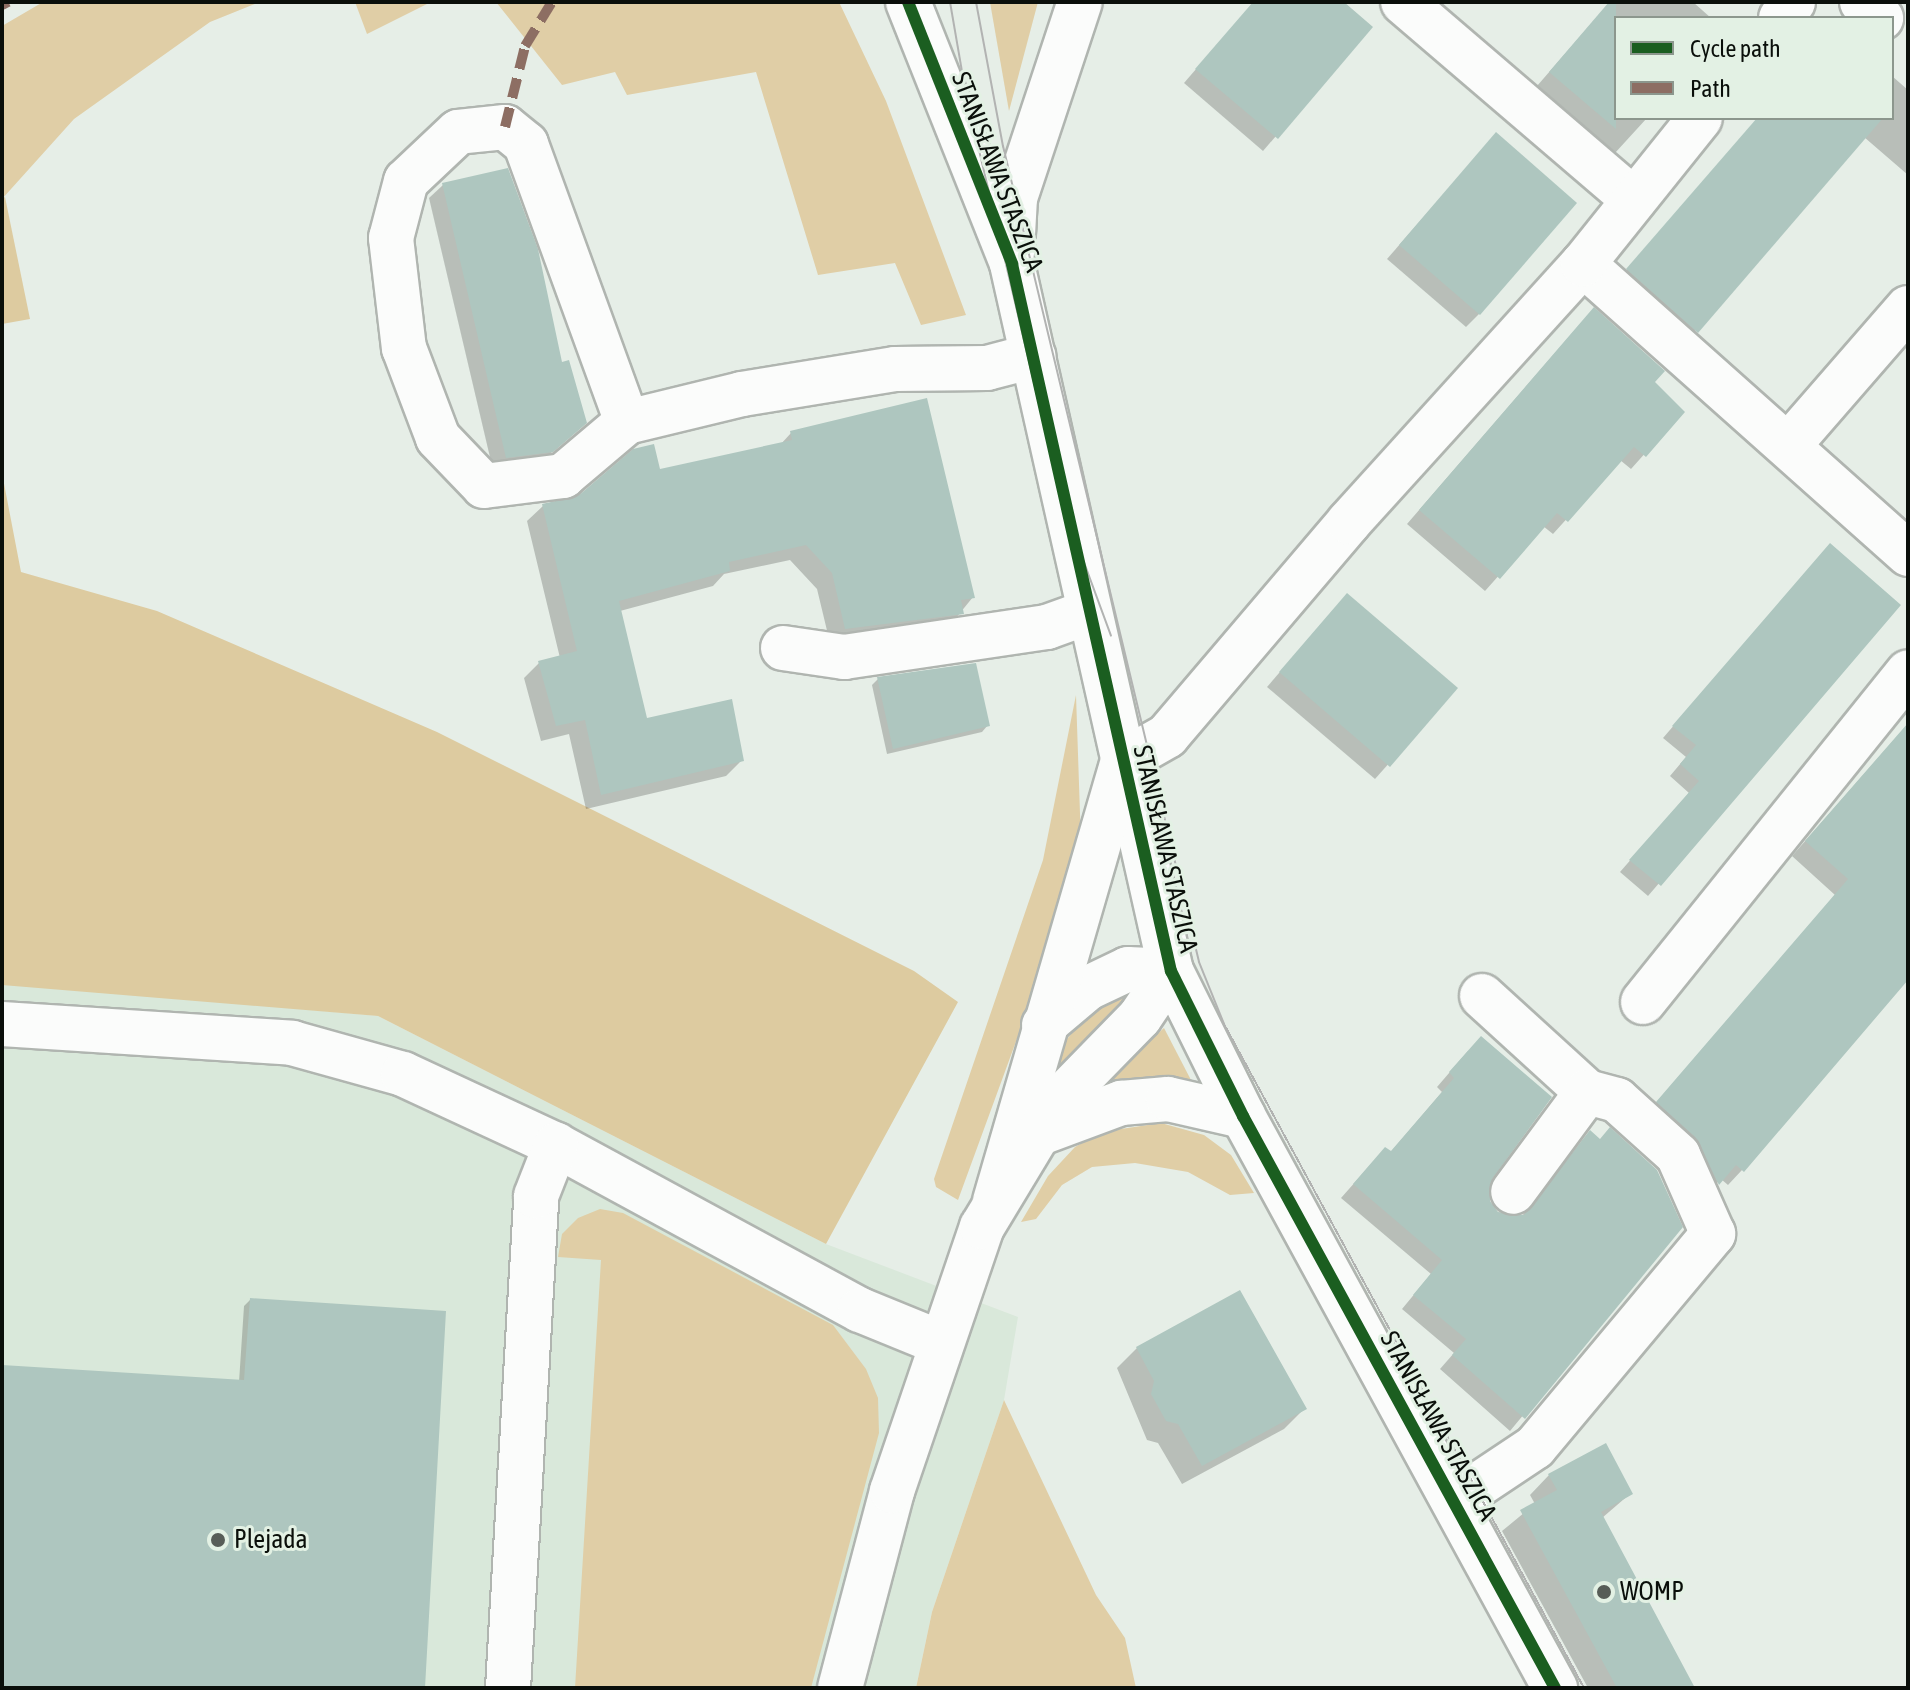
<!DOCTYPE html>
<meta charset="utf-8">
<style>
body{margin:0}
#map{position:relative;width:1910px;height:1690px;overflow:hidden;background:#e6eee7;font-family:"Asap Condensed",sans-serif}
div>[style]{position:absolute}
.built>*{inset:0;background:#d9e8da}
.green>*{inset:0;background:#e0cea6}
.forest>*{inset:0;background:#ddcba0}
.shadow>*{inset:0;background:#0003}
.building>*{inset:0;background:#aec6bf}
.roads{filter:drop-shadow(2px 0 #b0b5b0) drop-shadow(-2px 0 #b0b5b0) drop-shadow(0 2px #b0b5b0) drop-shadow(0 -2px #b0b5b0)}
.minor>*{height:44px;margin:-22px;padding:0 22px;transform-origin:22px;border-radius:22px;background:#fbfcfb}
.tram>*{height:2px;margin:-1px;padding:0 1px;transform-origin:1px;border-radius:1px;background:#b2b3b2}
.quiet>*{height:10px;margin-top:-5px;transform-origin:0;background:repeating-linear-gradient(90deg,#8d6e63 0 20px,transparent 0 30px)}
.cycleway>*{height:12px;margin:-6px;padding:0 6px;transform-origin:6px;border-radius:6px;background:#1b5e20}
.dots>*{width:22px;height:22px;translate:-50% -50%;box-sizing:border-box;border:4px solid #e3f1e4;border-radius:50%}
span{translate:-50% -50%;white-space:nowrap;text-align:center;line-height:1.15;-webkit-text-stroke:6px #e3f1e4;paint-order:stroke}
.street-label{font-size:26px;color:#0a0f0a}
.poi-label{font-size:26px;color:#0a0f0a}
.left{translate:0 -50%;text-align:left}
.frame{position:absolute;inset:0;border:4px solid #0a0f0a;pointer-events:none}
.legend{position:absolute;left:1614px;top:16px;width:280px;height:104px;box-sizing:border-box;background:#e3f1e4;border:2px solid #8c978d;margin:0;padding:10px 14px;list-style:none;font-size:24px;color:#0a0f0a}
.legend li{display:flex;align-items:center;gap:16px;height:40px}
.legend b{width:40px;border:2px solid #8c978d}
</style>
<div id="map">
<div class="built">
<div style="clip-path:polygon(28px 984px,378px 1016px,826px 1244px,1018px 1317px,1004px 1400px,932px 1612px,916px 1688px,2px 1688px,2px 985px)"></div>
</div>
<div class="green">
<div style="clip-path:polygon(43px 2px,260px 2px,210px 22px,74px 119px,2px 199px,2px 26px)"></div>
<div style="clip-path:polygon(355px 2px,431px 2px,367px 34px)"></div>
<div style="clip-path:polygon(496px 2px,839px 2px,886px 101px,966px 315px,921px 325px,895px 263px,818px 275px,756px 72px,627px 95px,615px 72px,562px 85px)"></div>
<div style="clip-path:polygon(990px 2px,1038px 2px,1009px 111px,991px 8px)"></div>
<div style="clip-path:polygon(1076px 695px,1081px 843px,1056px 932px,958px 1200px,936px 1187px,934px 1179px,1043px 860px)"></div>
<div style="clip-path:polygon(1132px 989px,1135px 994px,1060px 1068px,1050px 1059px,1089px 1013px,1115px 993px)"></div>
<div style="clip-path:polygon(1164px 1028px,1192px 1082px,1110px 1083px,1125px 1063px)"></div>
<div style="clip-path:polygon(1161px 1123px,1204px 1135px,1231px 1155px,1254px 1193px,1230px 1195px,1188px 1172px,1135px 1163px,1092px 1167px,1062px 1185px,1036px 1219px,1021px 1222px,1048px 1176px,1075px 1147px,1101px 1132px)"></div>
<div style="clip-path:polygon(600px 1209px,623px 1213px,833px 1325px,866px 1369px,878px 1398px,879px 1433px,811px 1688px,575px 1688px,601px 1260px,558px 1257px,562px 1234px,578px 1218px)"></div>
<div style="clip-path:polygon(1004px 1400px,1096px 1595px,1125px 1638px,1136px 1688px,916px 1688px,932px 1612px)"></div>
</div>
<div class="forest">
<div style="clip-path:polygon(5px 197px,30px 319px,2px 324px,2px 199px)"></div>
<div style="clip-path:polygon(2px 473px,21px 572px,157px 611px,437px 732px,914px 971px,958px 1002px,826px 1244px,378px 1016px,2px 985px)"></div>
</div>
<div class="shadow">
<div style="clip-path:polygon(1254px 2px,1343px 2px,1371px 26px,1263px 151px,1184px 83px)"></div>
<div style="clip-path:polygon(1610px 2px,1693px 2px,1711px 18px,1616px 18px,1616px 118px,1647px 118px,1615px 153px,1537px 86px)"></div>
<div style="clip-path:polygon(1892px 76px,1908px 90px,1908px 175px,1864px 137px,1685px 342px,1617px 281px,1762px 118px,1892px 118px)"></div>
<div style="clip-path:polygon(1483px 149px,1479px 314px,1466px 327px,1387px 259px)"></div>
<div style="clip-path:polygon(443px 185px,571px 436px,537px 465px,493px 470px,429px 198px)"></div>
<div style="clip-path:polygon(1581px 323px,1682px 412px,1631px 469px,1620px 460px,1553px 534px,1543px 526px,1485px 591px,1407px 524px)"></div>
<div style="clip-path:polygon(791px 433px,973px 597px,947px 629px,830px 643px,817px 589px,790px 560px,724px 574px,713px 586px,620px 611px,646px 720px,742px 760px,726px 776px,586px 809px,569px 734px,541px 741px,524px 678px,539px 663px,560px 658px,527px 521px,543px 506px,658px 471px,780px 445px)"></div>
<div style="clip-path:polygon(1819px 557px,1898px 605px,1648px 896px,1620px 872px,1689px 793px,1670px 776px,1686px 757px,1663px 738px)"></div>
<div style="clip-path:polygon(1334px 609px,1455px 689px,1375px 779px,1267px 687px)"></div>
<div style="clip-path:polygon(878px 679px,988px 725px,982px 732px,887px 754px,872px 685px)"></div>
<div style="clip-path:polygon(1908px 724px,1908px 978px,1742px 1170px,1728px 1185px,1721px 1179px,1703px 1197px,1643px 1118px,1835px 895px,1792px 856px)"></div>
<div style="clip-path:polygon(1468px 1051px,1491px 1177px,1488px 1202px,1496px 1213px,1522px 1216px,1590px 1133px,1680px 1227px,1510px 1431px,1440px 1369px,1454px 1353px,1402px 1309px,1431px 1274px,1341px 1198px,1372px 1163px,1390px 1153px,1442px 1092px,1437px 1087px)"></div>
<div style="clip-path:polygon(250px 1300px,422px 1688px,2px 1688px,2px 1367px,239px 1382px,244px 1306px)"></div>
<div style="clip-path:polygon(1137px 1348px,1304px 1409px,1284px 1429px,1182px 1484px,1158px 1443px,1147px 1440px,1117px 1368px)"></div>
<div style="clip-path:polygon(1549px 1475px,1631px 1493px,1602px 1518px,1693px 1688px,1588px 1688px,1502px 1531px,1535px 1504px,1530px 1495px)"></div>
</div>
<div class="building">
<div style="clip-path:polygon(1253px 2px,1344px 2px,1373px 27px,1278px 139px,1195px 69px)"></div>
<div style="clip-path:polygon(1609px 2px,1616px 2px,1616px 129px,1549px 72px)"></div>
<div style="clip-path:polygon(1757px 118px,1883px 118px,1698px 333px,1626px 269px)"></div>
<div style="clip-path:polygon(1496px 132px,1577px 203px,1480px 315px,1399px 245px)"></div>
<div style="clip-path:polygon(508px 168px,538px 249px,562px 362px,569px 360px,587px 423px,553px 452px,506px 458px,442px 183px)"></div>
<div style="clip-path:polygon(1594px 307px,1665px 371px,1655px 382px,1685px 412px,1646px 457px,1634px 447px,1568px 522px,1557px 513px,1500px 579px,1419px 510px)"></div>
<div style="clip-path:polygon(927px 398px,975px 598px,961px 600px,964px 614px,845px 629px,832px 573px,806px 545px,729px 562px,730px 571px,619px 601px,647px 718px,732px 699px,744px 761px,601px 795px,585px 720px,556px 726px,538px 661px,577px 651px,542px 504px,578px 496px,633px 449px,654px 444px,660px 469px,792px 440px,790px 431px)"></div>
<div style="clip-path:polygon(1830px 543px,1901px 605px,1661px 886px,1629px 860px,1699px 781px,1680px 764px,1696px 745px,1672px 726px)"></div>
<div style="clip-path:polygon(1347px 593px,1458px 688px,1390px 767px,1279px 672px)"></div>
<div style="clip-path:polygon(976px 663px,990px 726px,893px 749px,877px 677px)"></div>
<div style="clip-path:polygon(1908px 723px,1908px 980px,1744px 1172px,1736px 1165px,1719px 1185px,1695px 1137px,1656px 1102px,1848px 879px,1805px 841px)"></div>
<div style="clip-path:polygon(1481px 1036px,1552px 1097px,1493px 1178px,1490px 1201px,1498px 1212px,1524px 1215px,1590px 1130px,1600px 1139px,1610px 1127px,1657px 1170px,1683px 1227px,1525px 1419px,1452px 1355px,1466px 1339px,1413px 1295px,1442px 1260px,1353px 1184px,1385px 1147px,1391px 1151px,1454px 1078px,1449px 1072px)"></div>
<div style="clip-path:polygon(1240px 1290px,1307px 1409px,1202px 1466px,1178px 1424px,1166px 1421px,1151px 1394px,1154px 1381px,1136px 1347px)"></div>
<div style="clip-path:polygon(250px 1298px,446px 1311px,425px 1688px,2px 1688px,2px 1365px,244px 1380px)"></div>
<div style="clip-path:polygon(1606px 1443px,1633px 1494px,1601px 1512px,1695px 1688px,1617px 1688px,1520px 1510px,1557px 1490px,1548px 1474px)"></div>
</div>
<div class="roads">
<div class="minor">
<div style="left:908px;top:2px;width:282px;rotate:68.3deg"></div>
<div style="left:1012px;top:264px;width:725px;rotate:77.33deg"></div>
<div style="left:1171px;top:971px;width:162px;rotate:63.6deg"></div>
<div style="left:1243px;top:1116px;width:652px;rotate:61.39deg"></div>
<div style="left:1403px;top:2px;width:304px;rotate:40.6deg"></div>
<div style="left:1862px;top:2px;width:25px;rotate:40deg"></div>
<div style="left:1781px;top:18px;width:20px;rotate:-53deg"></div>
<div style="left:1012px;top:253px;width:55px;rotate:-86.9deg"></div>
<div style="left:1015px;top:198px;width:206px;rotate:-71.7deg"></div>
<div style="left:1583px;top:264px;width:436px;rotate:41.7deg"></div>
<div style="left:627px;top:422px;width:296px;rotate:-110deg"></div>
<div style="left:526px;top:144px;width:27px;rotate:-141deg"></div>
<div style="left:505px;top:127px;width:47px;rotate:173.9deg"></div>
<div style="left:458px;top:132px;width:71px;rotate:136.7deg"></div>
<div style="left:406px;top:181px;width:59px;rotate:104.7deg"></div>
<div style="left:391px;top:238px;width:111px;rotate:83.3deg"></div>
<div style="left:404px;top:348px;width:96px;rotate:69.3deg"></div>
<div style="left:438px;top:438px;width:66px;rotate:46.2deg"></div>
<div style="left:484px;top:486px;width:80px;rotate:-7.2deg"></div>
<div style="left:563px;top:476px;width:84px;rotate:-40.2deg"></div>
<div style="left:627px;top:422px;width:118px;rotate:-13.7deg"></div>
<div style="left:742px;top:394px;width:155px;rotate:-9.3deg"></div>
<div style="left:895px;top:369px;width:92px;rotate:-0.6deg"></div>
<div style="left:987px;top:368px;width:48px;rotate:-14.6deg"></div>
<div style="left:1788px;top:446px;width:183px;rotate:-49deg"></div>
<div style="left:783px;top:648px;width:62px;rotate:8.4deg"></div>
<div style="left:844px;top:657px;width:205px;rotate:-8.4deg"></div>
<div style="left:1047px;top:627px;width:45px;rotate:-19.7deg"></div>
<div style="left:1482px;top:996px;width:142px;rotate:42.4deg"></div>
<div style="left:1643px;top:1002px;width:423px;rotate:-51.2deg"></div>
<div style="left:2px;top:1024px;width:291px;rotate:3.7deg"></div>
<div style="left:292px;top:1043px;width:115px;rotate:15.6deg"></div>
<div style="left:403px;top:1074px;width:169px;rotate:24.9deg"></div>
<div style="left:556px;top:1145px;width:346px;rotate:28.5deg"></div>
<div style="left:860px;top:1310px;width:87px;rotate:22.2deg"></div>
<div style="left:1044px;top:1025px;width:57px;rotate:-40.1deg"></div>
<div style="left:1088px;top:988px;width:44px;rotate:-25.4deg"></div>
<div style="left:1128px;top:969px;width:43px;rotate:2.7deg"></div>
<div style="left:1038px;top:1134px;width:89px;rotate:-20.5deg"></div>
<div style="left:1121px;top:1103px;width:47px;rotate:-4.9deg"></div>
<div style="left:1168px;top:1099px;width:77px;rotate:12.8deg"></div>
<div style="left:995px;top:1201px;width:458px;rotate:-73.8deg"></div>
<div style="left:1123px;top:761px;width:51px;rotate:-29.6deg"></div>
<div style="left:1167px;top:736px;width:281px;rotate:-49.6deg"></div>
<div style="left:1349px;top:522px;width:348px;rotate:-47.8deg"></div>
<div style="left:1583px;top:264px;width:187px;rotate:-51.3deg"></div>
<div style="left:1454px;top:1501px;width:97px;rotate:-33.7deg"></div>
<div style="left:1535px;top:1447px;width:278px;rotate:-50.1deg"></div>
<div style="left:1713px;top:1234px;width:86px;rotate:-113.9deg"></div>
<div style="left:1678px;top:1155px;width:82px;rotate:-138deg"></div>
<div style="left:1617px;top:1100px;width:31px;rotate:-165deg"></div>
<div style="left:1587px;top:1092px;width:124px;rotate:126.5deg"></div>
<div style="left:508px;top:1688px;width:493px;rotate:-86.7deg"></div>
<div style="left:536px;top:1196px;width:55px;rotate:-68.6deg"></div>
<div style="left:840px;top:1688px;width:204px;rotate:-75.2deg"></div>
<div style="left:892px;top:1491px;width:279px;rotate:-71.2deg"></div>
<div style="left:982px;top:1227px;width:147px;rotate:-58.9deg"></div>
<div style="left:1058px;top:1101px;width:117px;rotate:-45.7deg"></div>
<div style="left:1140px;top:1017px;width:55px;rotate:-56deg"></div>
</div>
</div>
<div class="tram">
<div style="left:950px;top:2px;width:94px;rotate:80.2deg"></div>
<div style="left:966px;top:95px;width:424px;rotate:76.7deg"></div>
<div style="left:1064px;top:508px;width:136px;rotate:69.8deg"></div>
<div style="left:976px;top:2px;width:147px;rotate:79.4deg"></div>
<div style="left:1003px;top:146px;width:839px;rotate:76.49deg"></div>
<div style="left:1199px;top:962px;width:67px;rotate:68deg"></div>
<div style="left:1224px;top:1024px;width:755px;rotate:61.53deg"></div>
</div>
<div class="quiet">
<div style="left:2px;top:5px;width:7px;rotate:-27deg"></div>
<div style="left:505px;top:127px;width:83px;rotate:-76.1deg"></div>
<div style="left:525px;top:46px;width:52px;rotate:-58.5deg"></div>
</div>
<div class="cycleway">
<div style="left:908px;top:2px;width:282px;rotate:68.3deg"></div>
<div style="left:1012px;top:264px;width:725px;rotate:77.33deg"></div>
<div style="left:1171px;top:971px;width:162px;rotate:63.6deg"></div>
<div style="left:1243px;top:1116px;width:652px;rotate:61.39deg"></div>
</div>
<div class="dots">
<div style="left:218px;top:1540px;background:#575d57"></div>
<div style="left:1604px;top:1592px;background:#575d57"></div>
</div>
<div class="street-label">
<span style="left:997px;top:172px;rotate:69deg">STANISŁAWA STASZICA</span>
<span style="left:1165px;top:849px;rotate:77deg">STANISŁAWA STASZICA</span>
<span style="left:1438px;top:1426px;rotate:61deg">STANISŁAWA STASZICA</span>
</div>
<div class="poi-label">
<span class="left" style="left:234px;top:1540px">Plejada</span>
<span class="left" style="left:1620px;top:1592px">WOMP</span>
</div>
<div class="frame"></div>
<ul class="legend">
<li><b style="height:10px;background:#1b5e20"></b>Cycle path</li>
<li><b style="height:10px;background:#8d6e63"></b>Path</li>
</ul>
</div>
